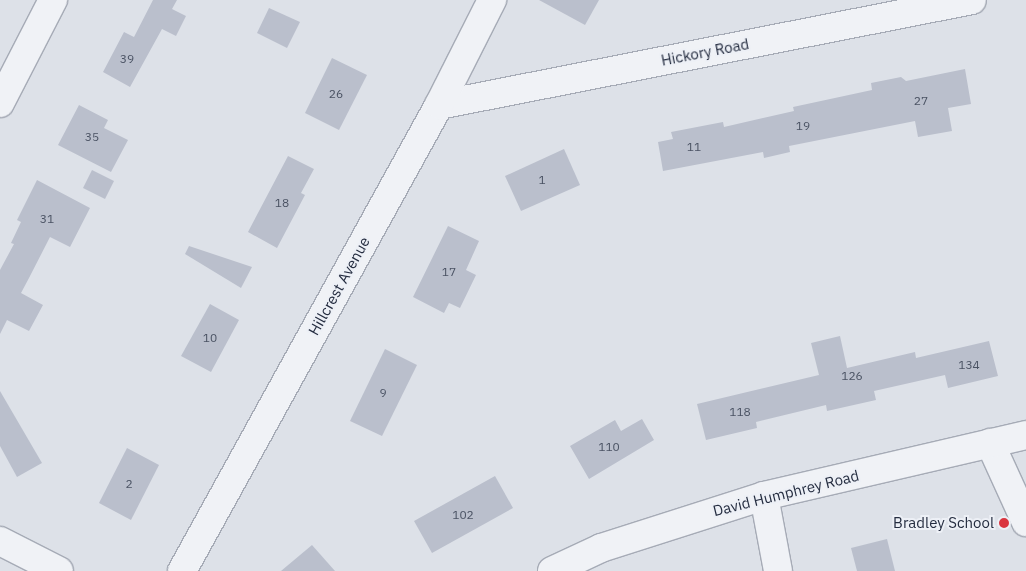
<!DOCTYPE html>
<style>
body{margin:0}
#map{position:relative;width:1026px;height:571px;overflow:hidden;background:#dde1e8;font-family:"IBM Plex Sans",sans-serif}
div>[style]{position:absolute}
.building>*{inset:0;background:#babfcc}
.roads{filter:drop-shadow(1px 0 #a6abb6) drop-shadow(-1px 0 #a6abb6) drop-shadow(0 1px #a6abb6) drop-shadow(0 -1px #a6abb6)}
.minor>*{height:28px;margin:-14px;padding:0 14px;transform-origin:14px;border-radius:14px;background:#f0f2f6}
.dots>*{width:14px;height:14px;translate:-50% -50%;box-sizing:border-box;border:2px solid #edf0f6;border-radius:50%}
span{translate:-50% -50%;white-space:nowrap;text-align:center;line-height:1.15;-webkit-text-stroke:4px #edf0f6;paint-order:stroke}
.number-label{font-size:12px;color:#4a5263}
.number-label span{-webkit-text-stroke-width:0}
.street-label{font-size:15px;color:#252d40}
.poi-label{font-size:15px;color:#252d40}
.right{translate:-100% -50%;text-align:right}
</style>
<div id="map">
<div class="building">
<div style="clip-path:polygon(153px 0,177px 0,172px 9px,186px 16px,176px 36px,162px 29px,130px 87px,103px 72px,124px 32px,134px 37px)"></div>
<div style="clip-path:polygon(539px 0,599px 0,585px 25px)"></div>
<div style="clip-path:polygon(269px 8px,300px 22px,287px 48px,257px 33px)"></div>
<div style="clip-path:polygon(332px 58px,367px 75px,339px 130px,305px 113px)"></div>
<div style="clip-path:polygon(965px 69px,971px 104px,948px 108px,952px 131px,918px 137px,915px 121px,789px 146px,790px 152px,764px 158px,763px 152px,663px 171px,658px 142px,673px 139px,671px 132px,723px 122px,724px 127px,794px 111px,793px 107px,872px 90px,871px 83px,901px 77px,906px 81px)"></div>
<div style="clip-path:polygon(79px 105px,108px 120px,104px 128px,128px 140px,111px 172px,58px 145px)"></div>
<div style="clip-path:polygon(564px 149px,580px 185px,521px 211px,505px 176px)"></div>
<div style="clip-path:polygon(288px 156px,314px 169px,301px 193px,305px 195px,277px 248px,248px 232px)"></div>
<div style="clip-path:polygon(92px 170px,114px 181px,105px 199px,83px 188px)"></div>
<div style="clip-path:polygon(37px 180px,90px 208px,70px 247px,50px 237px,29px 278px,21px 293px,43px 305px,29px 331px,7px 320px,0 334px,0 270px,14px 244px,11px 243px,21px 222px,17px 220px)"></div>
<div style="clip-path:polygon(448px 226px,479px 241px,466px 270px,476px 275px,460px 308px,449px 303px,444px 313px,413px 297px)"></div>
<div style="clip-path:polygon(189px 246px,252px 267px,241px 288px,185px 254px)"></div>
<div style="clip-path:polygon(210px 304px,239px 320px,211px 372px,181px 356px)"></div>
<div style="clip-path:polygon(840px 336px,847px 368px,915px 352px,916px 358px,989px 341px,998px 376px,948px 388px,945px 375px,874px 391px,876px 400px,827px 411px,826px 405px,756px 422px,757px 428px,706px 440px,697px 404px,819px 375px,811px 343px)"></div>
<div style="clip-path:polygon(385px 349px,417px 365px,382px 436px,350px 421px)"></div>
<div style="clip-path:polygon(0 391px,42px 463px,17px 477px,0 446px)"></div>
<div style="clip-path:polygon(642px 419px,654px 440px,589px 479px,570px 446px,615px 420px,621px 431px)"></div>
<div style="clip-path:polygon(127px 448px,159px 465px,131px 520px,99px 503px)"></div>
<div style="clip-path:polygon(495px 476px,513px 508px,432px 553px,414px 521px)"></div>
<div style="clip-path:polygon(887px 539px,895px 571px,857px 571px,851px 548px)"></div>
<div style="clip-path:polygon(312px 545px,335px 571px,281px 571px)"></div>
</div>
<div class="roads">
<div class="minor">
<div style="left:0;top:103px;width:116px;rotate:-62.8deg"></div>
<div style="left:439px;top:105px;width:543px;rotate:-11.14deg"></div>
<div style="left:990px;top:443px;width:87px;rotate:65.5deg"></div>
<div style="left:764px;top:496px;width:76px;rotate:79.4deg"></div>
<div style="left:0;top:541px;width:66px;rotate:27deg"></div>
<div style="left:182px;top:571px;width:532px;rotate:-61.12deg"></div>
<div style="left:439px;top:105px;width:118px;rotate:-63.2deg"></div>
<div style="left:552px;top:571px;width:54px;rotate:-25.1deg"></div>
<div style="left:601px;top:548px;width:171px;rotate:-17.7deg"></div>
<div style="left:764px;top:496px;width:269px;rotate:-13.1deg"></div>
</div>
</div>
<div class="dots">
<div style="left:1004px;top:523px;background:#da353f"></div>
</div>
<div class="number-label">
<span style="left:127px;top:59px">39</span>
<span style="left:336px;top:94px">26</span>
<span style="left:921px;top:101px">27</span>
<span style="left:803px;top:126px">19</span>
<span style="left:92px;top:137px">35</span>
<span style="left:694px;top:147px">11</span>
<span style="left:542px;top:180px">1</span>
<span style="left:282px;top:203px">18</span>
<span style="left:47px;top:219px">31</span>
<span style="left:449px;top:272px">17</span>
<span style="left:210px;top:338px">10</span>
<span style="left:969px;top:365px">134</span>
<span style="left:852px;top:376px">126</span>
<span style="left:383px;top:393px">9</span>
<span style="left:740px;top:412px">118</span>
<span style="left:609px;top:447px">110</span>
<span style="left:129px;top:484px">2</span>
<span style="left:463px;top:515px">102</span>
</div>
<div class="street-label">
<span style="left:705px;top:52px;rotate:-11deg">Hickory Road</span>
<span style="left:339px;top:286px;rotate:-61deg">Hillcrest Avenue</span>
<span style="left:786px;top:493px;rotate:-14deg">David Humphrey Road</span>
</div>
<div class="poi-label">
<span class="right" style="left:994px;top:523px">Bradley School</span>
</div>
</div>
